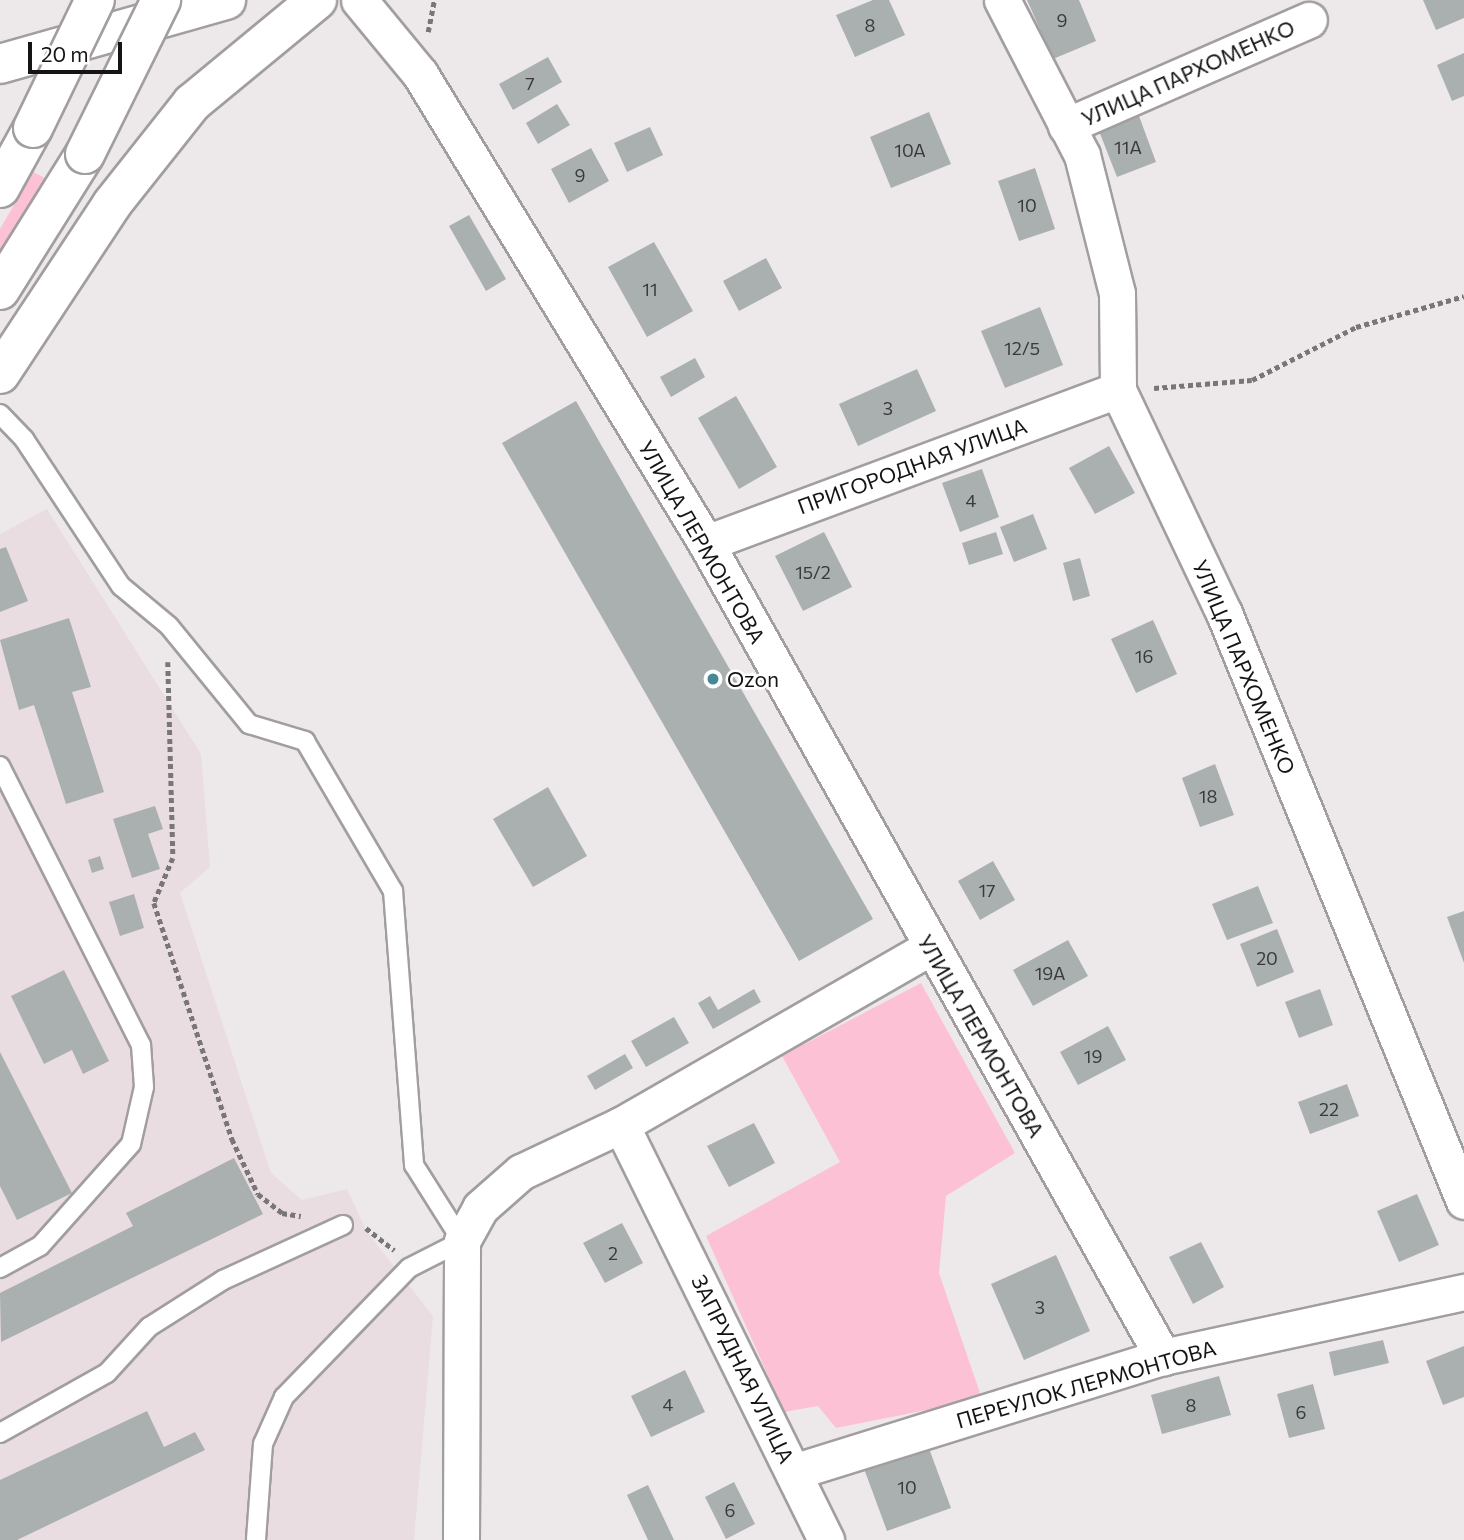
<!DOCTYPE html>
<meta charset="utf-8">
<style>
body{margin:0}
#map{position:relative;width:1464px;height:1540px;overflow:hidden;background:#ede9ea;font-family:Commissioner,sans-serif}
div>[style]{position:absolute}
.built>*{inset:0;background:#eadde1}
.green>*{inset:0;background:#fdc1d5}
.building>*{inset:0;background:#aaafb0}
.path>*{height:4.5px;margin-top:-2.25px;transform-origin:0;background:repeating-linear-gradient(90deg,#797677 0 5px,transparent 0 8.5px)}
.roads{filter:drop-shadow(2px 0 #a29e9f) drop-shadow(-2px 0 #a29e9f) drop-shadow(0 2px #a29e9f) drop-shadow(0 -2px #a29e9f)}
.lane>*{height:18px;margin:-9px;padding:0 9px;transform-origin:9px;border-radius:9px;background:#fff}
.street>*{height:35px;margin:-17.5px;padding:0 17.5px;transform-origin:17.5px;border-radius:17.5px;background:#fff}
.secondary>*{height:38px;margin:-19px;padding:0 19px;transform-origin:19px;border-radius:19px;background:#fff}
.bridges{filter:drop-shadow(2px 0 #a29e9f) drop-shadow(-2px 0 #a29e9f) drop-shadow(0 2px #a29e9f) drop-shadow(0 -2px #a29e9f)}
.secondary-bridge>*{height:38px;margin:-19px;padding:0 19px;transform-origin:19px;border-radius:19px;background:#fff}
.dots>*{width:19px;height:19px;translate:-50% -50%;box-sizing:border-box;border:4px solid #fff;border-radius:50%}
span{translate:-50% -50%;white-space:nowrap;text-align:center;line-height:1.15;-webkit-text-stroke:5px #fff;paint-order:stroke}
.number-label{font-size:18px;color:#3a3a3b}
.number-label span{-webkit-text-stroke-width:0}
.street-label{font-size:21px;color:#151314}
.poi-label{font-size:21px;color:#151314}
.left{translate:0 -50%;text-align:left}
.scale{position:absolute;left:28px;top:42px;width:94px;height:32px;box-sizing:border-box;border:4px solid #151314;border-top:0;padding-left:9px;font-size:21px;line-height:24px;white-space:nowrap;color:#151314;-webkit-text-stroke:5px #fff;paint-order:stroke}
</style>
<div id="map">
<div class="built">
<div style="clip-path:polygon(47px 509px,201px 754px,210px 867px,180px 893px,271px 1173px,302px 1200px,347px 1189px,367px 1232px,433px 1316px,414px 1540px,0 1540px,0 534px)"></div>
</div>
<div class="green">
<div style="clip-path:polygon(33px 172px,47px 179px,0 256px,0 229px)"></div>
<div style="clip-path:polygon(921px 983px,1015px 1153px,946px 1196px,939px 1273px,982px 1399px,836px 1428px,818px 1406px,784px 1412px,706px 1236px,840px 1162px,782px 1056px)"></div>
</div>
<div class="building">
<div style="clip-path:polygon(873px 0,889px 0,905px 35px,855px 57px,836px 15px)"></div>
<div style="clip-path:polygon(1027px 0,1079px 0,1096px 41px,1053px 59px)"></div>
<div style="clip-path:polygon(1423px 0,1464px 0,1464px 18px,1436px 30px)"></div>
<div style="clip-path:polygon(1464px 53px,1464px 96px,1452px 101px,1437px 65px)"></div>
<div style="clip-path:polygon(548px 57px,562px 82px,513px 110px,499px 84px)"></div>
<div style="clip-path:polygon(557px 104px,570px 125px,538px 144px,526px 123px)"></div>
<div style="clip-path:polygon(929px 112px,951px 164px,891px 188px,870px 137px)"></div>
<div style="clip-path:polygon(1139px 116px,1156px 162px,1117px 177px,1099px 131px)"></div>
<div style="clip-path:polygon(650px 127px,663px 155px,627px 172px,614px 143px)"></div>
<div style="clip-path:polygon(591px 148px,609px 181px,569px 203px,551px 169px)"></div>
<div style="clip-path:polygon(1035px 168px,1055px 229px,1019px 241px,998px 181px)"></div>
<div style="clip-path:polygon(469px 215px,506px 279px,486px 291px,449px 226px)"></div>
<div style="clip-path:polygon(654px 242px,693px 311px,647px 337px,608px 267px)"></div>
<div style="clip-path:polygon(766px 258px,782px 288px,739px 311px,723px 281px)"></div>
<div style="clip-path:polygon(1040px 307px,1063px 365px,1005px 388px,981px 331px)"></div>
<div style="clip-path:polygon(695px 358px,705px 377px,671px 397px,660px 377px)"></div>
<div style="clip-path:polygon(917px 369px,936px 411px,858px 446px,839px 404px)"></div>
<div style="clip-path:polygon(736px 396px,777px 467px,739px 489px,698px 418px)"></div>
<div style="clip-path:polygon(576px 401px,873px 919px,799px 961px,502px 443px)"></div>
<div style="clip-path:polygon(1109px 446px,1135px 493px,1095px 514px,1069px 468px)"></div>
<div style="clip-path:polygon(982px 469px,999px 517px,960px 532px,942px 483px)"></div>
<div style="clip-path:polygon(1033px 514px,1047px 549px,1014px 562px,1000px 527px)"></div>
<div style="clip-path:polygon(824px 532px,852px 587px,803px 611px,775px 556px)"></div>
<div style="clip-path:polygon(996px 532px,1003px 554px,969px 565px,962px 543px)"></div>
<div style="clip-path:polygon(6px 547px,28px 601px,0 612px,0 549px)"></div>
<div style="clip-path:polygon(1080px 558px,1090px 596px,1073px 601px,1063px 563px)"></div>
<div style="clip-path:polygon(69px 618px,91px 687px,72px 692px,104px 792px,66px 804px,34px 705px,19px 710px,0 640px)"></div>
<div style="clip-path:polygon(1153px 620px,1177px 674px,1136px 693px,1111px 639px)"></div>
<div style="clip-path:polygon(1215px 764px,1234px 815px,1200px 827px,1182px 778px)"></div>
<div style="clip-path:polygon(548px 787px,587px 856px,533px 887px,493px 819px)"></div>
<div style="clip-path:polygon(155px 806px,163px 829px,148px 834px,160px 869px,132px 878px,113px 819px)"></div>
<div style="clip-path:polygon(100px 856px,104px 869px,92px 873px,88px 860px)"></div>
<div style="clip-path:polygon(993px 861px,1015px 900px,980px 920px,958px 881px)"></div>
<div style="clip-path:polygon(1258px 886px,1273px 923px,1227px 940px,1212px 904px)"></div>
<div style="clip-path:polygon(134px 894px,144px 928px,120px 936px,109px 902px)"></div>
<div style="clip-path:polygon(1464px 911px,1464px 963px,1447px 917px)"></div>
<div style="clip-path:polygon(1277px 929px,1294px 972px,1257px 987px,1240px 944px)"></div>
<div style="clip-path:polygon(1068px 940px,1088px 976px,1033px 1006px,1013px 970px)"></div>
<div style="clip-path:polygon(64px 970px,109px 1061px,83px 1074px,72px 1050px,44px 1064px,11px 996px)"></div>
<div style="clip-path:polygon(754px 989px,761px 1002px,713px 1029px,698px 1003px,710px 996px,718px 1010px)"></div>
<div style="clip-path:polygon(1320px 989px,1333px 1025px,1299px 1038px,1285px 1002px)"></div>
<div style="clip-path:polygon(674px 1017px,689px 1043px,646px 1067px,631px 1041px)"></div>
<div style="clip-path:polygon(1108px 1026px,1126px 1060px,1078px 1085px,1060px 1052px)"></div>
<div style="clip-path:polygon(0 1052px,72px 1193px,17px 1220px,0 1186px)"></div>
<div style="clip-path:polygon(625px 1054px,633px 1068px,595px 1090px,587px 1076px)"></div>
<div style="clip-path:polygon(1347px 1084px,1359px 1116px,1310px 1134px,1298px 1102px)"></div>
<div style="clip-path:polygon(754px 1123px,775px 1163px,729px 1187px,707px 1146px)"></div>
<div style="clip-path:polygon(234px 1158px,263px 1214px,1px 1342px,0 1293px,133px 1226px,126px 1213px)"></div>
<div style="clip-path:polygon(1417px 1194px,1439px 1245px,1399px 1262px,1377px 1211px)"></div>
<div style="clip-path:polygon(622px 1223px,643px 1263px,605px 1283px,583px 1243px)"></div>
<div style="clip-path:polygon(1201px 1242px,1224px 1287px,1193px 1304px,1169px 1257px)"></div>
<div style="clip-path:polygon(1056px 1255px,1090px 1331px,1024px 1360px,991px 1284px)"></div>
<div style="clip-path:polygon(1383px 1340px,1389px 1363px,1334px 1376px,1329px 1352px)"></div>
<div style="clip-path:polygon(1464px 1346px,1464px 1397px,1443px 1405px,1426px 1361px)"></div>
<div style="clip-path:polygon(685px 1370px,705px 1412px,651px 1437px,631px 1396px)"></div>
<div style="clip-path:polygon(1219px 1376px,1231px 1415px,1162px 1434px,1151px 1395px)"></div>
<div style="clip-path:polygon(1313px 1384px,1325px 1429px,1289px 1438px,1277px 1394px)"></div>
<div style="clip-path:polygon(147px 1411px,164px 1447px,195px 1432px,205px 1450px,17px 1540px,0 1540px,0 1480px)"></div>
<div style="clip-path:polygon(927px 1443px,951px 1508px,887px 1531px,863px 1466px)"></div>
<div style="clip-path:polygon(734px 1482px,755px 1524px,726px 1539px,705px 1497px)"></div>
<div style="clip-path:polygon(648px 1485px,674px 1540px,648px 1540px,627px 1495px)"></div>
</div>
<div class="path">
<div style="left:428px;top:32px;width:33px;rotate:-79deg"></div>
<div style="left:1154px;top:388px;width:98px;rotate:-4.7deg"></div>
<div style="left:1252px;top:380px;width:117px;rotate:-27deg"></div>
<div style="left:1356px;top:327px;width:112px;rotate:-16deg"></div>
<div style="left:168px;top:662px;width:196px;rotate:88.5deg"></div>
<div style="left:173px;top:858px;width:49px;rotate:112.9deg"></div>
<div style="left:154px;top:903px;width:249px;rotate:71.7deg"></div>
<div style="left:232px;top:1139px;width:61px;rotate:64.7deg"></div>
<div style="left:258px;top:1194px;width:31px;rotate:38deg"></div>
<div style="left:282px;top:1213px;width:19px;rotate:9deg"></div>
<div style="left:366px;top:1228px;width:36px;rotate:38deg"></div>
</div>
<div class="roads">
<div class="lane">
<div style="left:0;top:414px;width:35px;rotate:46deg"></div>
<div style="left:24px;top:439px;width:176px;rotate:56.6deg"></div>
<div style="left:121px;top:586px;width:62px;rotate:39.8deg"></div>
<div style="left:169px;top:626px;width:127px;rotate:50.8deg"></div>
<div style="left:249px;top:724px;width:59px;rotate:16.9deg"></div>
<div style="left:305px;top:741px;width:174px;rotate:59.6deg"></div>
<div style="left:393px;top:891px;width:275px;rotate:85.6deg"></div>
<div style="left:414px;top:1165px;width:90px;rotate:57.7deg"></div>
<div style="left:462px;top:1241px;width:59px;rotate:153deg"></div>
<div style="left:409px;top:1268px;width:180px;rotate:134.1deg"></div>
<div style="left:284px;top:1397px;width:51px;rotate:114.1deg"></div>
<div style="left:263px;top:1444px;width:96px;rotate:94.2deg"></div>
<div style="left:0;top:766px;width:313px;rotate:63.2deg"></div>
<div style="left:141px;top:1045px;width:42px;rotate:85.9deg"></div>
<div style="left:144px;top:1087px;width:58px;rotate:102.8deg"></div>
<div style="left:131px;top:1144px;width:137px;rotate:131.7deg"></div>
<div style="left:40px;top:1246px;width:46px;rotate:151.2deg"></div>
<div style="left:0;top:1433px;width:123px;rotate:-29.3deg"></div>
<div style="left:107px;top:1373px;width:62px;rotate:-47.6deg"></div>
<div style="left:149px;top:1327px;width:88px;rotate:-32.4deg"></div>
<div style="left:223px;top:1280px;width:132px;rotate:-24.6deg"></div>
</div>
<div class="street">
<div style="left:359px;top:0;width:96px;rotate:50.5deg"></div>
<div style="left:420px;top:74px;width:549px;rotate:58.62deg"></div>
<div style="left:706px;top:543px;width:934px;rotate:60.69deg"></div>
<div style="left:1002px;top:0;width:174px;rotate:62.7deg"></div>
<div style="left:1082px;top:155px;width:142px;rotate:75.8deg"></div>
<div style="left:1117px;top:293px;width:97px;rotate:89.4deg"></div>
<div style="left:1118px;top:390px;width:247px;rotate:64.6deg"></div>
<div style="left:1224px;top:613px;width:635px;rotate:67.8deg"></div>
<div style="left:1066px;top:126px;width:265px;rotate:-23.6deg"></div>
<div style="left:706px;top:543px;width:439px;rotate:-20.4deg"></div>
<div style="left:621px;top:1125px;width:463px;rotate:63.7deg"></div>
<div style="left:793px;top:1472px;width:387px;rotate:-17.3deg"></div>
<div style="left:1163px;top:1357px;width:308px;rotate:-12.2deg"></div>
<div style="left:461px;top:1540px;width:299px;rotate:-89.8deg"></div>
<div style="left:462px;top:1241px;width:38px;rotate:-61deg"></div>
<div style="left:480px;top:1208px;width:55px;rotate:-41.3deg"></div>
<div style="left:521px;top:1172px;width:110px;rotate:-25.2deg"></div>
<div style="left:621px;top:1125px;width:357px;rotate:-29.9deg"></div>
</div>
<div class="secondary">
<div style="left:0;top:64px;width:235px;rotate:-15.8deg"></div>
<div style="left:0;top:188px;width:68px;rotate:-61.2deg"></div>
<div style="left:0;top:290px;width:160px;rotate:-58deg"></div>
<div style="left:0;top:374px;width:204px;rotate:-56.6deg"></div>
<div style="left:112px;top:204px;width:129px;rotate:-51.6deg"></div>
<div style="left:192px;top:103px;width:162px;rotate:-39.5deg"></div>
</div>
</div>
<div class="bridges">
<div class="secondary-bridge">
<div style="left:33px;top:128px;width:142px;rotate:-64.2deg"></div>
<div style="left:85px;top:154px;width:172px;rotate:-63.7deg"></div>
</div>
</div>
<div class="dots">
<div style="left:713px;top:679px;background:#458997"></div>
</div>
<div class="number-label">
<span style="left:1062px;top:20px">9</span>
<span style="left:870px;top:25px">8</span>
<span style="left:530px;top:83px">7</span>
<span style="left:1128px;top:147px">11А</span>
<span style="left:910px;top:150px">10А</span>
<span style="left:580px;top:175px">9</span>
<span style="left:1027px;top:205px">10</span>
<span style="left:650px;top:289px">11</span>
<span style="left:1022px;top:348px">12/5</span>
<span style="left:888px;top:408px">3</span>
<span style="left:971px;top:500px">4</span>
<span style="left:813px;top:572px">15/2</span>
<span style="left:1144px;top:656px">16</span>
<span style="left:1208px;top:796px">18</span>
<span style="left:987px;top:890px">17</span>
<span style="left:1267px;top:958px">20</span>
<span style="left:1050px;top:973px">19А</span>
<span style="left:1093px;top:1056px">19</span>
<span style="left:1329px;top:1109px">22</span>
<span style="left:613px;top:1253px">2</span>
<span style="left:1040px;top:1307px">3</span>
<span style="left:668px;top:1404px">4</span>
<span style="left:1191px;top:1405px">8</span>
<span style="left:1301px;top:1412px">6</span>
<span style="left:907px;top:1487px">10</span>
<span style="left:730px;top:1510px">6</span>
</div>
<div class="street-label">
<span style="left:1188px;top:73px;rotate:-24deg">УЛИЦА ПАРХОМЕНКО</span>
<span style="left:912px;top:466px;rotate:-20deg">ПРИГОРОДНАЯ УЛИЦА</span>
<span style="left:702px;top:542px;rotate:60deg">УЛИЦА ЛЕРМОНТОВА</span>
<span style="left:1244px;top:667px;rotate:67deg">УЛИЦА ПАРХОМЕНКО</span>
<span style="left:981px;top:1036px;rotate:60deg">УЛИЦА ЛЕРМОНТОВА</span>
<span style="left:743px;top:1369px;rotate:64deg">ЗАПРУДНАЯ УЛИЦА</span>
<span style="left:1086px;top:1384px;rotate:-16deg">ПЕРЕУЛОК ЛЕРМОНТОВА</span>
</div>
<div class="poi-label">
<span class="left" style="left:727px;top:679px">Ozon</span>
</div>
<div class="scale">20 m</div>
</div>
